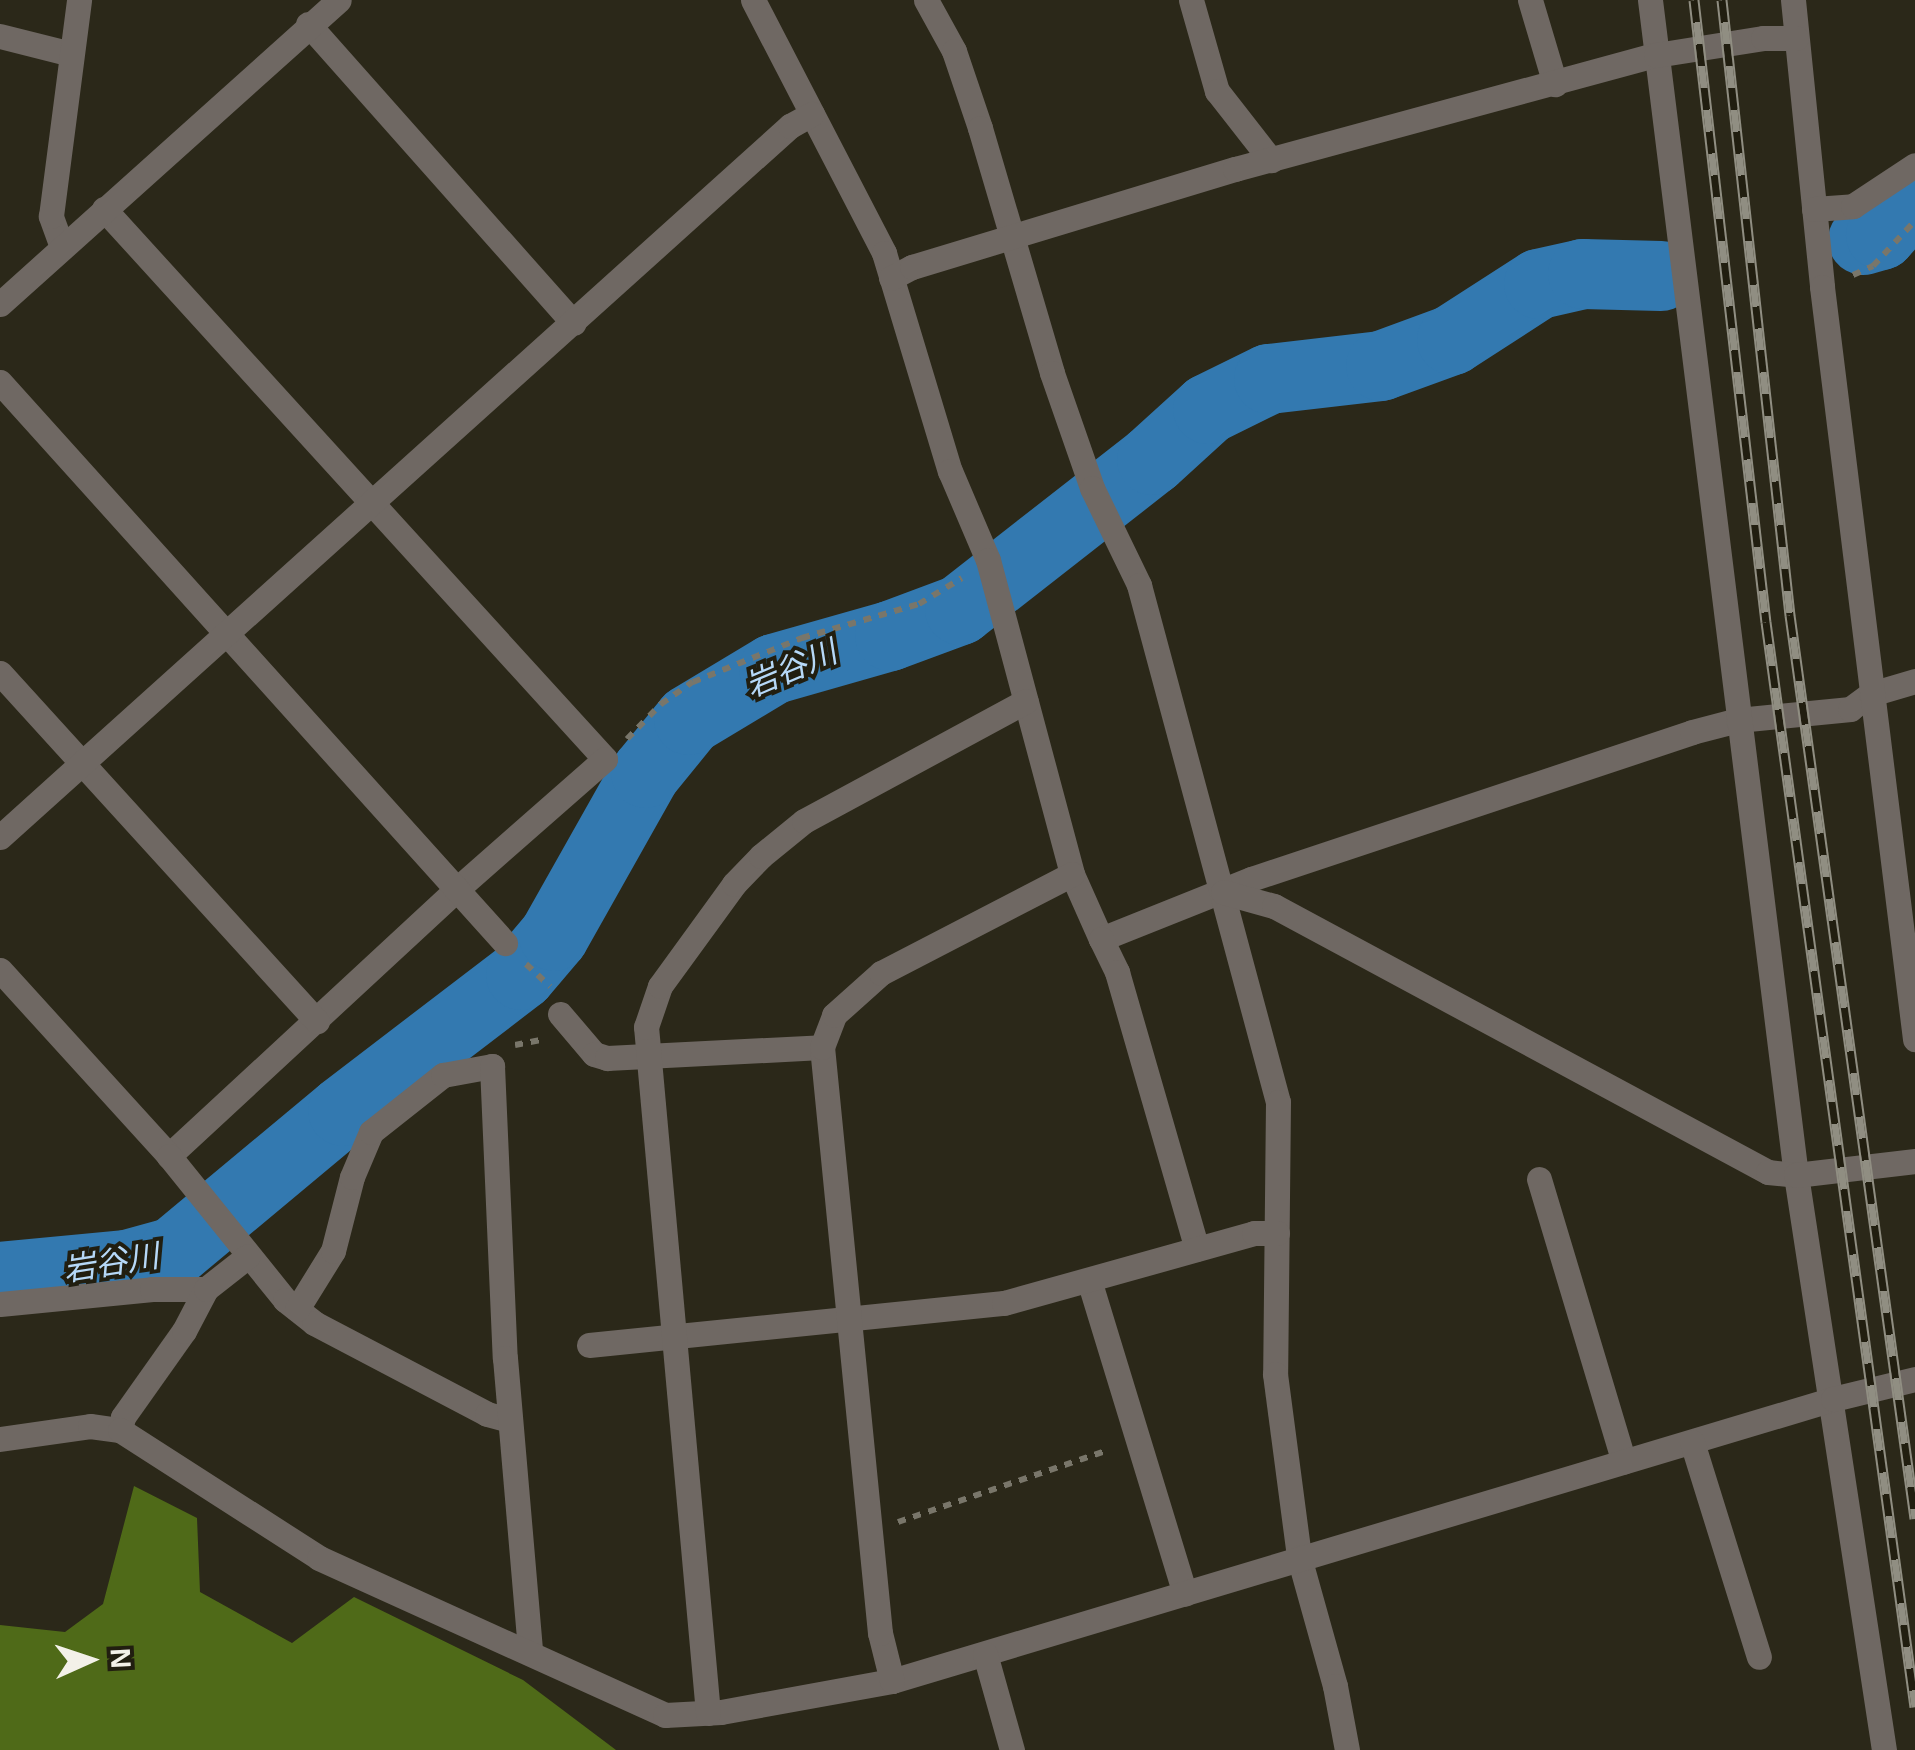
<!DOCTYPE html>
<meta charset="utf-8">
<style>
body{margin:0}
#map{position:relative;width:1915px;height:1750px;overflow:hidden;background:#2b2819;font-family:Arial,"Noto Sans JP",sans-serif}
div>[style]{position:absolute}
.forest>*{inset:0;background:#4f6a18}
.river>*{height:70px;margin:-35px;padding:0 35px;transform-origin:35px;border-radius:35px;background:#3379b0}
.path>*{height:6px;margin-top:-3px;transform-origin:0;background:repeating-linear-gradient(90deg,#79766a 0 8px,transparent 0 16px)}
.minor>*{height:25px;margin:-12.5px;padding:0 12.5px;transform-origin:12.5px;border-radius:12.5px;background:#6f6863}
.rail>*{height:11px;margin-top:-5.5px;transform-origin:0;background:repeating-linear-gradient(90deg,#211e10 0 22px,#908e82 0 44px);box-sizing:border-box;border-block:2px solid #908e82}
span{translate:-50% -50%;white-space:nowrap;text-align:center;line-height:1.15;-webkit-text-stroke:8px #211e10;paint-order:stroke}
.water-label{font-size:32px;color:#b6d8f7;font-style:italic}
.north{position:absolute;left:40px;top:1610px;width:100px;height:100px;-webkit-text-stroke:8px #211e10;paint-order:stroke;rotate:87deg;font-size:28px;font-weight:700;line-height:40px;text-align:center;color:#f3f1e8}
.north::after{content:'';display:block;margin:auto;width:35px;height:45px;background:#f3f1e8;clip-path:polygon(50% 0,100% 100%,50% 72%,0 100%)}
</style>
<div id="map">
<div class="forest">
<div style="clip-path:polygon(134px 1486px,197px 1518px,200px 1592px,292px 1643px,354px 1597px,523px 1680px,616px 1750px,0 1750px,0 1625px,65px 1632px,103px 1604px)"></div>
</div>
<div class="river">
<div style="left:1863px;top:240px;width:19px;rotate:-16deg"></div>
<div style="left:1881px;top:235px;width:51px;rotate:-48.2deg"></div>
<div style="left:0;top:1277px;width:128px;rotate:-5.4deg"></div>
<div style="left:127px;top:1265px;width:49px;rotate:-15.5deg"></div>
<div style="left:174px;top:1252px;width:220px;rotate:-39.8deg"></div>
<div style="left:343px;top:1111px;width:224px;rotate:-37.4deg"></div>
<div style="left:521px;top:975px;width:51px;rotate:-49.8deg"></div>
<div style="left:554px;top:936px;width:187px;rotate:-60.6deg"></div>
<div style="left:646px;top:773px;width:68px;rotate:-50.9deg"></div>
<div style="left:689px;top:720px;width:99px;rotate:-31deg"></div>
<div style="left:774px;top:669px;width:121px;rotate:-15.9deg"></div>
<div style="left:890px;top:636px;width:75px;rotate:-20.4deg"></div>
<div style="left:960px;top:610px;width:244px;rotate:-38deg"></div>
<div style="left:1152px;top:460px;width:76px;rotate:-42.3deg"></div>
<div style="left:1208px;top:409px;width:68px;rotate:-26.2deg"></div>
<div style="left:1269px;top:379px;width:113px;rotate:-6.6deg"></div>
<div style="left:1381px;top:366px;width:76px;rotate:-20.1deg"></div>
<div style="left:1452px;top:340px;width:103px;rotate:-32.8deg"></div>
<div style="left:1539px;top:284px;width:45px;rotate:-12.8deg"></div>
<div style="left:1583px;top:274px;width:78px;rotate:1.5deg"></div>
</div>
<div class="path">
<div style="left:1853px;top:275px;width:22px;rotate:-24deg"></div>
<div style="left:1873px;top:266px;width:62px;rotate:-47deg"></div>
<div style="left:627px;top:739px;width:49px;rotate:-45.8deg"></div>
<div style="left:661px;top:704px;width:39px;rotate:-35deg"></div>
<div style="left:693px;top:682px;width:118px;rotate:-22deg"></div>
<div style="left:802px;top:638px;width:122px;rotate:-16.2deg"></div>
<div style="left:919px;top:604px;width:50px;rotate:-31.2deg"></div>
<div style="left:526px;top:964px;width:33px;rotate:43deg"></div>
<div style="left:515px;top:1045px;width:26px;rotate:-11deg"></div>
<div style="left:898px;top:1522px;width:222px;rotate:-18.9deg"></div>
</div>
<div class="minor">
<div style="left:753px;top:0;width:285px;rotate:62.6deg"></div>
<div style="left:884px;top:253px;width:228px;rotate:73.2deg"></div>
<div style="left:950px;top:471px;width:97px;rotate:66.9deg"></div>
<div style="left:988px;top:560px;width:325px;rotate:75deg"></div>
<div style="left:1072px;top:874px;width:71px;rotate:66deg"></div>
<div style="left:1101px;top:939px;width:162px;rotate:-21.8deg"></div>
<div style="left:1251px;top:879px;width:465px;rotate:-18.4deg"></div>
<div style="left:1692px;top:732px;width:48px;rotate:-14.6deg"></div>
<div style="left:1738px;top:720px;width:113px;rotate:-5.6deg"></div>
<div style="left:1850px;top:709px;width:26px;rotate:-36deg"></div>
<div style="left:1871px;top:694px;width:46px;rotate:-16.5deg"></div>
<div style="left:926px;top:0;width:58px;rotate:61.2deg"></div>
<div style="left:954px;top:51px;width:81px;rotate:71.3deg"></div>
<div style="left:980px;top:128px;width:255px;rotate:73.6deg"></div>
<div style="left:1052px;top:373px;width:122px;rotate:70.8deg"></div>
<div style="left:1092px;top:488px;width:108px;rotate:64.1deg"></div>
<div style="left:1139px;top:585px;width:535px;rotate:74.95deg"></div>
<div style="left:1278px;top:1102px;width:272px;rotate:90.6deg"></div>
<div style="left:1275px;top:1374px;width:185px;rotate:82.5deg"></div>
<div style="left:1299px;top:1557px;width:134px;rotate:74.4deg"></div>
<div style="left:1335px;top:1686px;width:65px;rotate:79.4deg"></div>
<div style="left:1191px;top:0;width:95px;rotate:74.1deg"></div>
<div style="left:1217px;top:91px;width:88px;rotate:52deg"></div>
<div style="left:1530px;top:0;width:88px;rotate:73.4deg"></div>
<div style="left:1650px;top:0;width:1184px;rotate:82.92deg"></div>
<div style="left:1796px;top:1175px;width:582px;rotate:81.3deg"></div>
<div style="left:1793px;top:0;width:288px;rotate:84.2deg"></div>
<div style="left:1822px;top:287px;width:758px;rotate:82.95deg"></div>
<div style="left:308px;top:24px;width:400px;rotate:48.4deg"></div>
<div style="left:0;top:36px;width:73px;rotate:14.2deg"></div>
<div style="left:104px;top:209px;width:744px;rotate:47.67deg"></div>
<div style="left:605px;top:759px;width:197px;rotate:138.7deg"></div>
<div style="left:457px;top:889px;width:393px;rotate:137.2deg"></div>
<div style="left:1814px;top:209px;width:39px;rotate:-4deg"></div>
<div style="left:1853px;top:206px;width:74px;rotate:-33.5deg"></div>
<div style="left:62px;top:247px;width:33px;rotate:-110deg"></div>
<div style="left:51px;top:216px;width:218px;rotate:-82.6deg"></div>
<div style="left:891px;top:278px;width:24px;rotate:-28deg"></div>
<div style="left:912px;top:267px;width:338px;rotate:-16.9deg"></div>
<div style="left:1235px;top:169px;width:436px;rotate:-15.2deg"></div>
<div style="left:1656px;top:55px;width:108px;rotate:-9deg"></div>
<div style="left:1763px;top:38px;width:33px"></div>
<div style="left:0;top:304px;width:455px;rotate:-41.9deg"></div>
<div style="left:0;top:382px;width:755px;rotate:48.01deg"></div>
<div style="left:0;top:673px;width:471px;rotate:47.7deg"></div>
<div style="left:0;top:837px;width:1063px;rotate:-41.99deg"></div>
<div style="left:790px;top:126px;width:25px;rotate:-29deg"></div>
<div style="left:1223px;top:892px;width:53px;rotate:15.4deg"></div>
<div style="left:1274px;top:906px;width:561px;rotate:28.3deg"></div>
<div style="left:1768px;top:1172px;width:28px;rotate:6deg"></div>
<div style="left:1796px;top:1175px;width:120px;rotate:-6.7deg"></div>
<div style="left:1101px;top:939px;width:37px;rotate:64deg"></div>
<div style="left:1117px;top:972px;width:288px;rotate:73.9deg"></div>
<div style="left:0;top:970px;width:251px;rotate:47.7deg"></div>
<div style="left:169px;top:1156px;width:185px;rotate:51.1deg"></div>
<div style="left:285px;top:1300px;width:37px;rotate:38deg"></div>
<div style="left:314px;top:1323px;width:195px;rotate:27.7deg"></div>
<div style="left:487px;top:1414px;width:23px;rotate:15deg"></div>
<div style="left:560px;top:1014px;width:52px;rotate:49.6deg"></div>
<div style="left:594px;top:1054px;width:14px;rotate:17deg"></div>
<div style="left:607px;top:1058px;width:215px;rotate:-2.9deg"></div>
<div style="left:1539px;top:1179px;width:295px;rotate:73.3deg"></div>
<div style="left:1089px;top:1280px;width:328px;rotate:73deg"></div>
<div style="left:0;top:1304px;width:153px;rotate:-5.6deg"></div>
<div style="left:152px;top:1289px;width:54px"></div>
<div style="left:297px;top:1309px;width:68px;rotate:-58.2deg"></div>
<div style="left:333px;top:1251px;width:76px;rotate:-75.6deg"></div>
<div style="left:352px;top:1177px;width:49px;rotate:-67.1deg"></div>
<div style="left:371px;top:1132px;width:92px;rotate:-38.4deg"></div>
<div style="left:443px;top:1075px;width:50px;rotate:-10.4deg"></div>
<div style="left:492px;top:1066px;width:292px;rotate:87.5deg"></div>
<div style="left:505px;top:1358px;width:295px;rotate:85.1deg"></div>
<div style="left:589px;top:1345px;width:417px;rotate:-5.8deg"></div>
<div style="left:1004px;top:1303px;width:260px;rotate:-15.6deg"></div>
<div style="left:1254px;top:1233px;width:23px"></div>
<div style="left:120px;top:1430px;width:13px;rotate:-77deg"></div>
<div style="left:123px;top:1417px;width:105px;rotate:-54.7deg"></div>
<div style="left:184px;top:1331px;width:47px;rotate:-62.4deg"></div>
<div style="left:206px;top:1289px;width:53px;rotate:-38.2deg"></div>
<div style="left:0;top:1439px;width:91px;rotate:-8.2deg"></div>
<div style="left:90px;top:1426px;width:30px;rotate:8deg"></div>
<div style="left:120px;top:1430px;width:237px;rotate:32.7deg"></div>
<div style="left:319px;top:1558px;width:380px;rotate:24.4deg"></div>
<div style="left:665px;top:1715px;width:56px;rotate:-3.1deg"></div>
<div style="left:721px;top:1712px;width:174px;rotate:-10.3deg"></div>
<div style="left:892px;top:1681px;width:982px;rotate:-16.68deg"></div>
<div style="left:1833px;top:1399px;width:84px;rotate:-13.7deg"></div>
<div style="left:1692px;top:1442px;width:225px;rotate:72.7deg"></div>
<div style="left:985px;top:1654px;width:100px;rotate:74.3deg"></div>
<div style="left:892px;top:1681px;width:49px;rotate:-104deg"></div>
<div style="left:880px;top:1633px;width:589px;rotate:-95.65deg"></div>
<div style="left:822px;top:1047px;width:34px;rotate:-69deg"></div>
<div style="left:834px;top:1015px;width:63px;rotate:-41.8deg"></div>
<div style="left:881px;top:973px;width:215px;rotate:-27.4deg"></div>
<div style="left:708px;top:1713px;width:689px;rotate:-95.16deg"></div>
<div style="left:646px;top:1027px;width:43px;rotate:-71.1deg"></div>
<div style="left:660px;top:986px;width:126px;rotate:-54deg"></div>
<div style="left:734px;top:884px;width:39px;rotate:-46deg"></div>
<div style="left:761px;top:856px;width:55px;rotate:-39.1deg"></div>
<div style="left:804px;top:821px;width:252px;rotate:-28.4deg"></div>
</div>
<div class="rail">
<div style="left:1694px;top:0;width:626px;rotate:83.4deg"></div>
<div style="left:1766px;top:622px;width:1095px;rotate:82.18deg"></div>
<div style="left:1722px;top:0;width:619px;rotate:83.69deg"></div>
<div style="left:1790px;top:615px;width:912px;rotate:82.12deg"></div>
</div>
<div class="water-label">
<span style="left:791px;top:669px;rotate:-23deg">岩谷川</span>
<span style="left:111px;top:1263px;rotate:-9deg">岩谷川</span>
</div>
<div class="north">N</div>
</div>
